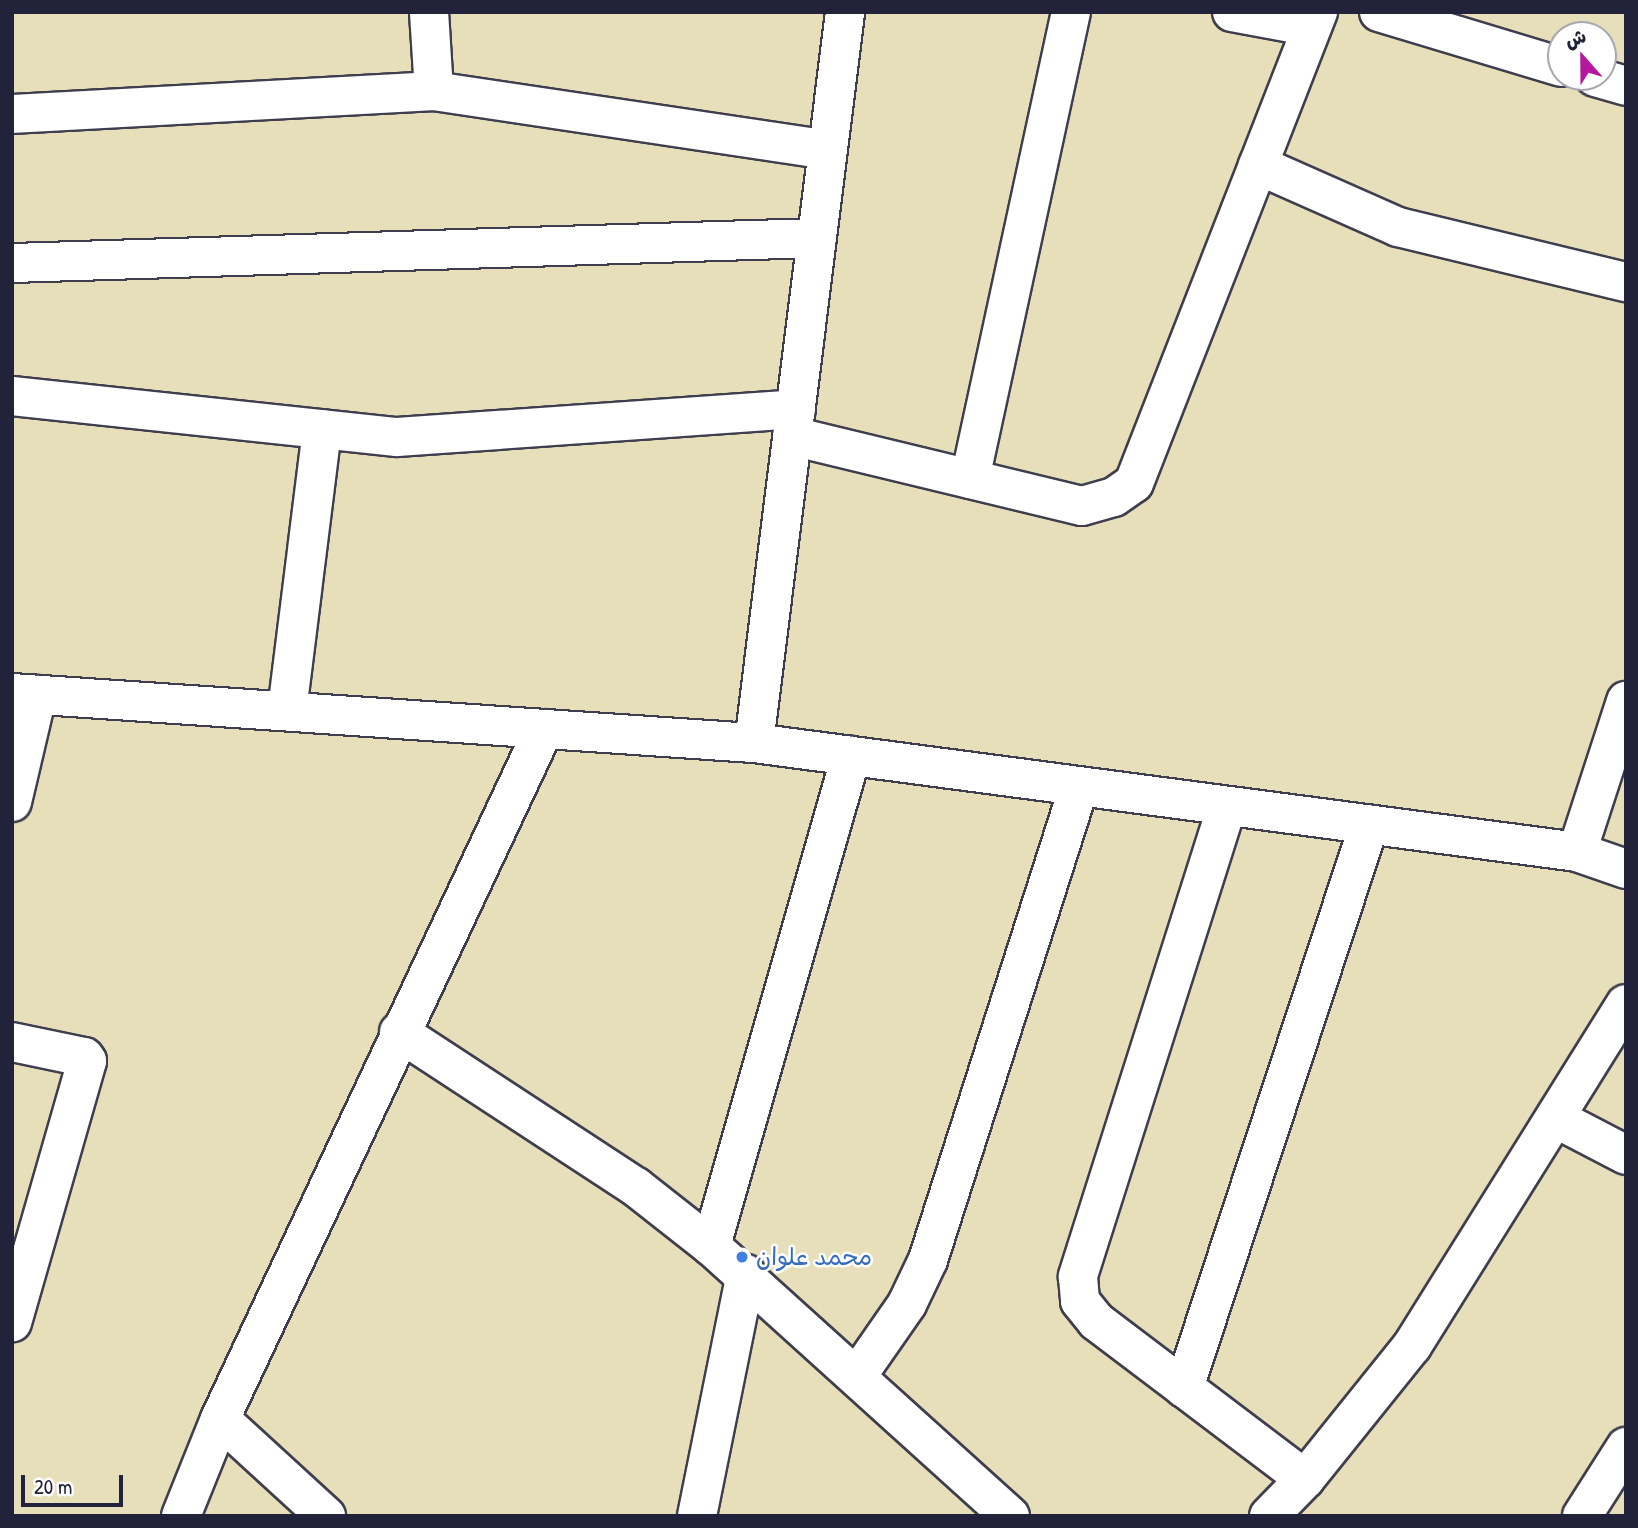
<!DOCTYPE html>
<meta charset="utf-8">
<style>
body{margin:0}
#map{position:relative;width:1638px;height:1528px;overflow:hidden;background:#e6dfba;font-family:"Patrick Hand","Playpen Sans Arabic",sans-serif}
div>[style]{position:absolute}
.roads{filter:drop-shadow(2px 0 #3f3e4e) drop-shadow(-2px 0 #3f3e4e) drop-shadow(0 2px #3f3e4e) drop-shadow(0 -2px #3f3e4e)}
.minor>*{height:38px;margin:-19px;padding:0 19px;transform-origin:19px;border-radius:19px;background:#fff}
.dots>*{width:19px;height:19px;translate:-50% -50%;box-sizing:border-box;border:4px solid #fff;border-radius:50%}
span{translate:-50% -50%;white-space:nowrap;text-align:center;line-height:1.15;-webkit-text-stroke:5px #fff;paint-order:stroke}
.shop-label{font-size:24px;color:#366cbe}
.left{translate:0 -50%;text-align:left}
.frame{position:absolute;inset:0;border:14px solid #22223b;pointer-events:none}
.north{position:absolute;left:1547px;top:21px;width:70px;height:70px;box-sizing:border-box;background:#fff;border:2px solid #a7a7b1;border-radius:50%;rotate:339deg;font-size:19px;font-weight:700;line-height:28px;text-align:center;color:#22223b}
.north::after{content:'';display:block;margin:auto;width:24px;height:32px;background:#b5179e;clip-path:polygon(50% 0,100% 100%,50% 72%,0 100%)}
.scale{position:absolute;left:21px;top:1475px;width:102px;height:32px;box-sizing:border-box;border:4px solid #22223b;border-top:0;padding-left:9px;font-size:21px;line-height:24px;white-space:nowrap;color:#22223b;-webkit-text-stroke:5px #fff;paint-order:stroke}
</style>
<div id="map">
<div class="roads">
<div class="minor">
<div style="left:429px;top:12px;width:79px;rotate:86.4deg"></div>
<div style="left:1232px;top:12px;width:81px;rotate:10.6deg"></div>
<div style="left:1379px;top:12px;width:190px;rotate:16.8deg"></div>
<div style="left:1595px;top:77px;width:32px;rotate:16deg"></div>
<div style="left:12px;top:114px;width:423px;rotate:-3.1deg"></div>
<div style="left:434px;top:91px;width:398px;rotate:8.5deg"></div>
<div style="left:1258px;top:165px;width:153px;rotate:23.9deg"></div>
<div style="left:1398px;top:227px;width:235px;rotate:13.6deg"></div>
<div style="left:12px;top:263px;width:805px;rotate:-1.78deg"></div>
<div style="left:12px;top:396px;width:387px;rotate:6.1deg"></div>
<div style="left:397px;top:437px;width:400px;rotate:-4deg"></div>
<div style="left:792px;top:436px;width:298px;rotate:13.6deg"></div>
<div style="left:1082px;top:506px;width:33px;rotate:-16deg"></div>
<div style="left:1114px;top:497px;width:24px;rotate:-35deg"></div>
<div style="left:1134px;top:483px;width:506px;rotate:-68.66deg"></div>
<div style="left:970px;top:479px;width:478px;rotate:-77.8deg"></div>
<div style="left:12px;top:693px;width:744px;rotate:3.86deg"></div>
<div style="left:754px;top:743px;width:830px;rotate:7.54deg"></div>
<div style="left:1577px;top:852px;width:52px;rotate:19.1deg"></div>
<div style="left:287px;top:711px;width:284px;rotate:-82.9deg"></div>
<div style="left:754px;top:743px;width:737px;rotate:-82.9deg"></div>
<div style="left:12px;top:802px;width:110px;rotate:-76.8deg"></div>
<div style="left:1227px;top:806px;width:494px;rotate:107.6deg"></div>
<div style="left:1078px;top:1277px;width:24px;rotate:85deg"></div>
<div style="left:1080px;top:1301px;width:26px;rotate:51deg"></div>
<div style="left:1096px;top:1321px;width:262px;rotate:37.1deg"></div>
<div style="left:1577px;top:852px;width:159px;rotate:-72deg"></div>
<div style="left:399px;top:1032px;width:283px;rotate:33.2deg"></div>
<div style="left:636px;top:1187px;width:95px;rotate:38.2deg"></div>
<div style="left:711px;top:1246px;width:403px;rotate:42.1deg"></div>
<div style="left:12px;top:1042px;width:74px;rotate:11.8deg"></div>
<div style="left:84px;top:1057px;width:5px;rotate:53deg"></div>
<div style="left:87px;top:1061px;width:272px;rotate:106deg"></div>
<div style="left:1555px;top:1118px;width:80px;rotate:27.5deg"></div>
<div style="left:711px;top:1246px;width:510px;rotate:-74.05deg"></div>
<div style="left:857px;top:1376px;width:88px;rotate:-55.2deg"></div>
<div style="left:907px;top:1304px;width:49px;rotate:-64.5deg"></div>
<div style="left:928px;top:1260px;width:497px;rotate:-72.3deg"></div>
<div style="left:1184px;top:1388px;width:593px;rotate:-71.81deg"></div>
<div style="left:220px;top:1419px;width:144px;rotate:42.5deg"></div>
<div style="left:181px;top:1516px;width:105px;rotate:-68.1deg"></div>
<div style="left:220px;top:1419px;width:762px;rotate:-64.85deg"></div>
<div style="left:697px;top:1516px;width:247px;rotate:-78.6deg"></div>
<div style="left:1269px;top:1516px;width:52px;rotate:-45.8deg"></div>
<div style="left:1305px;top:1479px;width:171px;rotate:-51.2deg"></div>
<div style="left:1412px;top:1346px;width:403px;rotate:-58deg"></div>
<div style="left:1582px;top:1516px;width:82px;rotate:-57.5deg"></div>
</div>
</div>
<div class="dots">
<div style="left:742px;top:1257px;background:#3f7fe0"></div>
</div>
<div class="shop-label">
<span class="left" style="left:756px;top:1257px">محمد علوان</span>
</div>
<div class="frame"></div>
<div class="north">ش</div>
<div class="scale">20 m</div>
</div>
